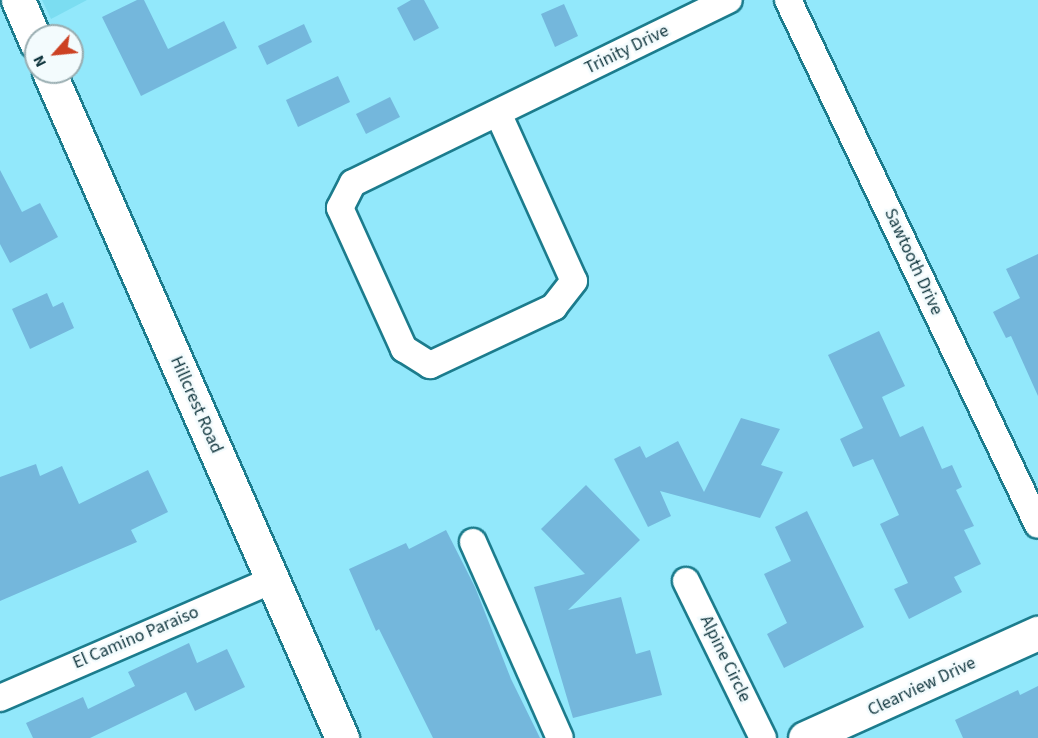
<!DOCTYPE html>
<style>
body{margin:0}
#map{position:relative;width:1038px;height:738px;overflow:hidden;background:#92e8fb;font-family:"Source Sans 3",sans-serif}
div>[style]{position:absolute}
.built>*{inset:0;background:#7bddf1}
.building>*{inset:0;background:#74b7dc}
.roads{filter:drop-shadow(2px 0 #1c7c8d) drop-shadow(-2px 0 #1c7c8d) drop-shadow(0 2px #1c7c8d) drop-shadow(0 -2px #1c7c8d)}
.street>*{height:26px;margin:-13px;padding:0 13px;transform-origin:13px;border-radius:13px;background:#fff}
.secondary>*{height:33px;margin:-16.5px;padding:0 16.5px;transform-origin:16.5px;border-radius:16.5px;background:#fff}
span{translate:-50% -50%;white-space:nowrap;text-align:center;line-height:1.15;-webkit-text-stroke:5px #f3fbfd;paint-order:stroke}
.street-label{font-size:18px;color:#12373f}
.north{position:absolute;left:24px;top:24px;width:60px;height:60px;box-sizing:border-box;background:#f3fbfd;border:2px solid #99adb1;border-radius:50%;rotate:243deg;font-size:16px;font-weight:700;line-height:24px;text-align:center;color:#12373f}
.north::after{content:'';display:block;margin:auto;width:21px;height:27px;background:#cc4123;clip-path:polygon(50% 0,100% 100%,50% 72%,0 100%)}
</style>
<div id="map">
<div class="built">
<div style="clip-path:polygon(42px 0,87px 0,51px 19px)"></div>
</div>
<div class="building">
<div style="clip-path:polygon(137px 0,144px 0,168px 49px,224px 21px,237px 48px,141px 96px,102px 17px)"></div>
<div style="clip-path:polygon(411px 0,424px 0,439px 28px,414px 41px,397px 8px)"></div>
<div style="clip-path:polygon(564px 4px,578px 36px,555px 47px,541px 14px)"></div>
<div style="clip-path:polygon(304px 24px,312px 42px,267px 65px,258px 46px)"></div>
<div style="clip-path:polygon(338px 76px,350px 102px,298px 127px,286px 100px)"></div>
<div style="clip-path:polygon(390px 97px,400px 117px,366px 134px,356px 114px)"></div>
<div style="clip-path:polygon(0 170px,22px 212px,40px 203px,58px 237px,10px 263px,0 244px)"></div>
<div style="clip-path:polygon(1038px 254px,1038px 396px,1011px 336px,1006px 338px,993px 312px,1020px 298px,1006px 269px)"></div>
<div style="clip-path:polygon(47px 293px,53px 307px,63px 302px,74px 328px,30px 349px,12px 309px)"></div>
<div style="clip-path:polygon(879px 331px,905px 386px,882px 397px,900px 437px,923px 426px,942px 469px,952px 465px,962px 487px,956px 490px,974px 526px,964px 530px,981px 564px,954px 577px,962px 592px,909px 619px,894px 589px,908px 583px,880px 524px,899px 515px,873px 459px,853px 467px,840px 439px,863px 428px,828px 355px)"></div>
<div style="clip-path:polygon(741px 418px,780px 429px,761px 465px,783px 472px,760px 518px,660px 491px,671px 516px,648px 527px,614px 459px,640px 446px,646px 458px,678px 441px,704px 492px)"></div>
<div style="clip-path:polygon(36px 464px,40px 476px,62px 466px,79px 504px,148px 470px,168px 512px,131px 530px,137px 542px,0 601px,0 477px)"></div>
<div style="clip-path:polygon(586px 485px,640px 540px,568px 610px,621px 597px,636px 654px,650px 650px,662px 695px,573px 718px,534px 587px,585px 574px,541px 529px)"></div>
<div style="clip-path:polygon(807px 511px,864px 627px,784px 668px,767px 634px,787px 623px,764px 574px,791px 561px,775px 527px)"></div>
<div style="clip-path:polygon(446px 530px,475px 587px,511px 679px,540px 738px,433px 738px,379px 629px,376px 631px,349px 569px,406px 543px,409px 549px)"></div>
<div style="clip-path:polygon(189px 643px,197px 663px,227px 649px,245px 687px,195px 711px,186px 692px,90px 738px,33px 738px,26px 723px,83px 697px,88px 709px,135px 686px,128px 672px)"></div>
<div style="clip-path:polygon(1038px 686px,1038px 738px,963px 738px,955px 720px,1018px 690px,1020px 695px)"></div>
</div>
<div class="roads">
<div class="street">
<div style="left:788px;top:0;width:581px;rotate:64.54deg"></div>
<div style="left:498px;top:113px;width:184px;rotate:65.7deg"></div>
<div style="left:574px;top:281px;width:33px;rotate:128deg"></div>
<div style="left:554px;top:307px;width:137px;rotate:154.9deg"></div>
<div style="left:430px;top:365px;width:31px;rotate:-148deg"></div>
<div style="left:404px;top:349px;width:155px;rotate:-114.4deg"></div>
<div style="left:340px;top:208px;width:28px;rotate:-63deg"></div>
<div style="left:353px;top:183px;width:418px;rotate:-26deg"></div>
<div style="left:473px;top:542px;width:214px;rotate:66.1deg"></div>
<div style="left:686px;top:581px;width:175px;rotate:63.9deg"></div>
<div style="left:0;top:698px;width:297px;rotate:-23.4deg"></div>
</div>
<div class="secondary">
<div style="left:18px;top:0;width:46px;rotate:66.8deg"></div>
<div style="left:49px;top:72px;width:728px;rotate:66.25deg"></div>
<div style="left:805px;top:738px;width:256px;rotate:-24.3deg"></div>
</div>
</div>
<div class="street-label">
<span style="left:627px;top:50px;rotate:-26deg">Trinity Drive</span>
<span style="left:913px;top:262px;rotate:65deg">Sawtooth Drive</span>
<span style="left:196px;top:405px;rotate:66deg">Hillcrest Road</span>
<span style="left:136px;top:638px;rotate:-23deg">El Camino Paraiso</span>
<span style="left:725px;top:659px;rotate:64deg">Alpine Circle</span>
<span style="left:922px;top:687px;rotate:-25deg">Clearview Drive</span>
</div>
<div class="north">N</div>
</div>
